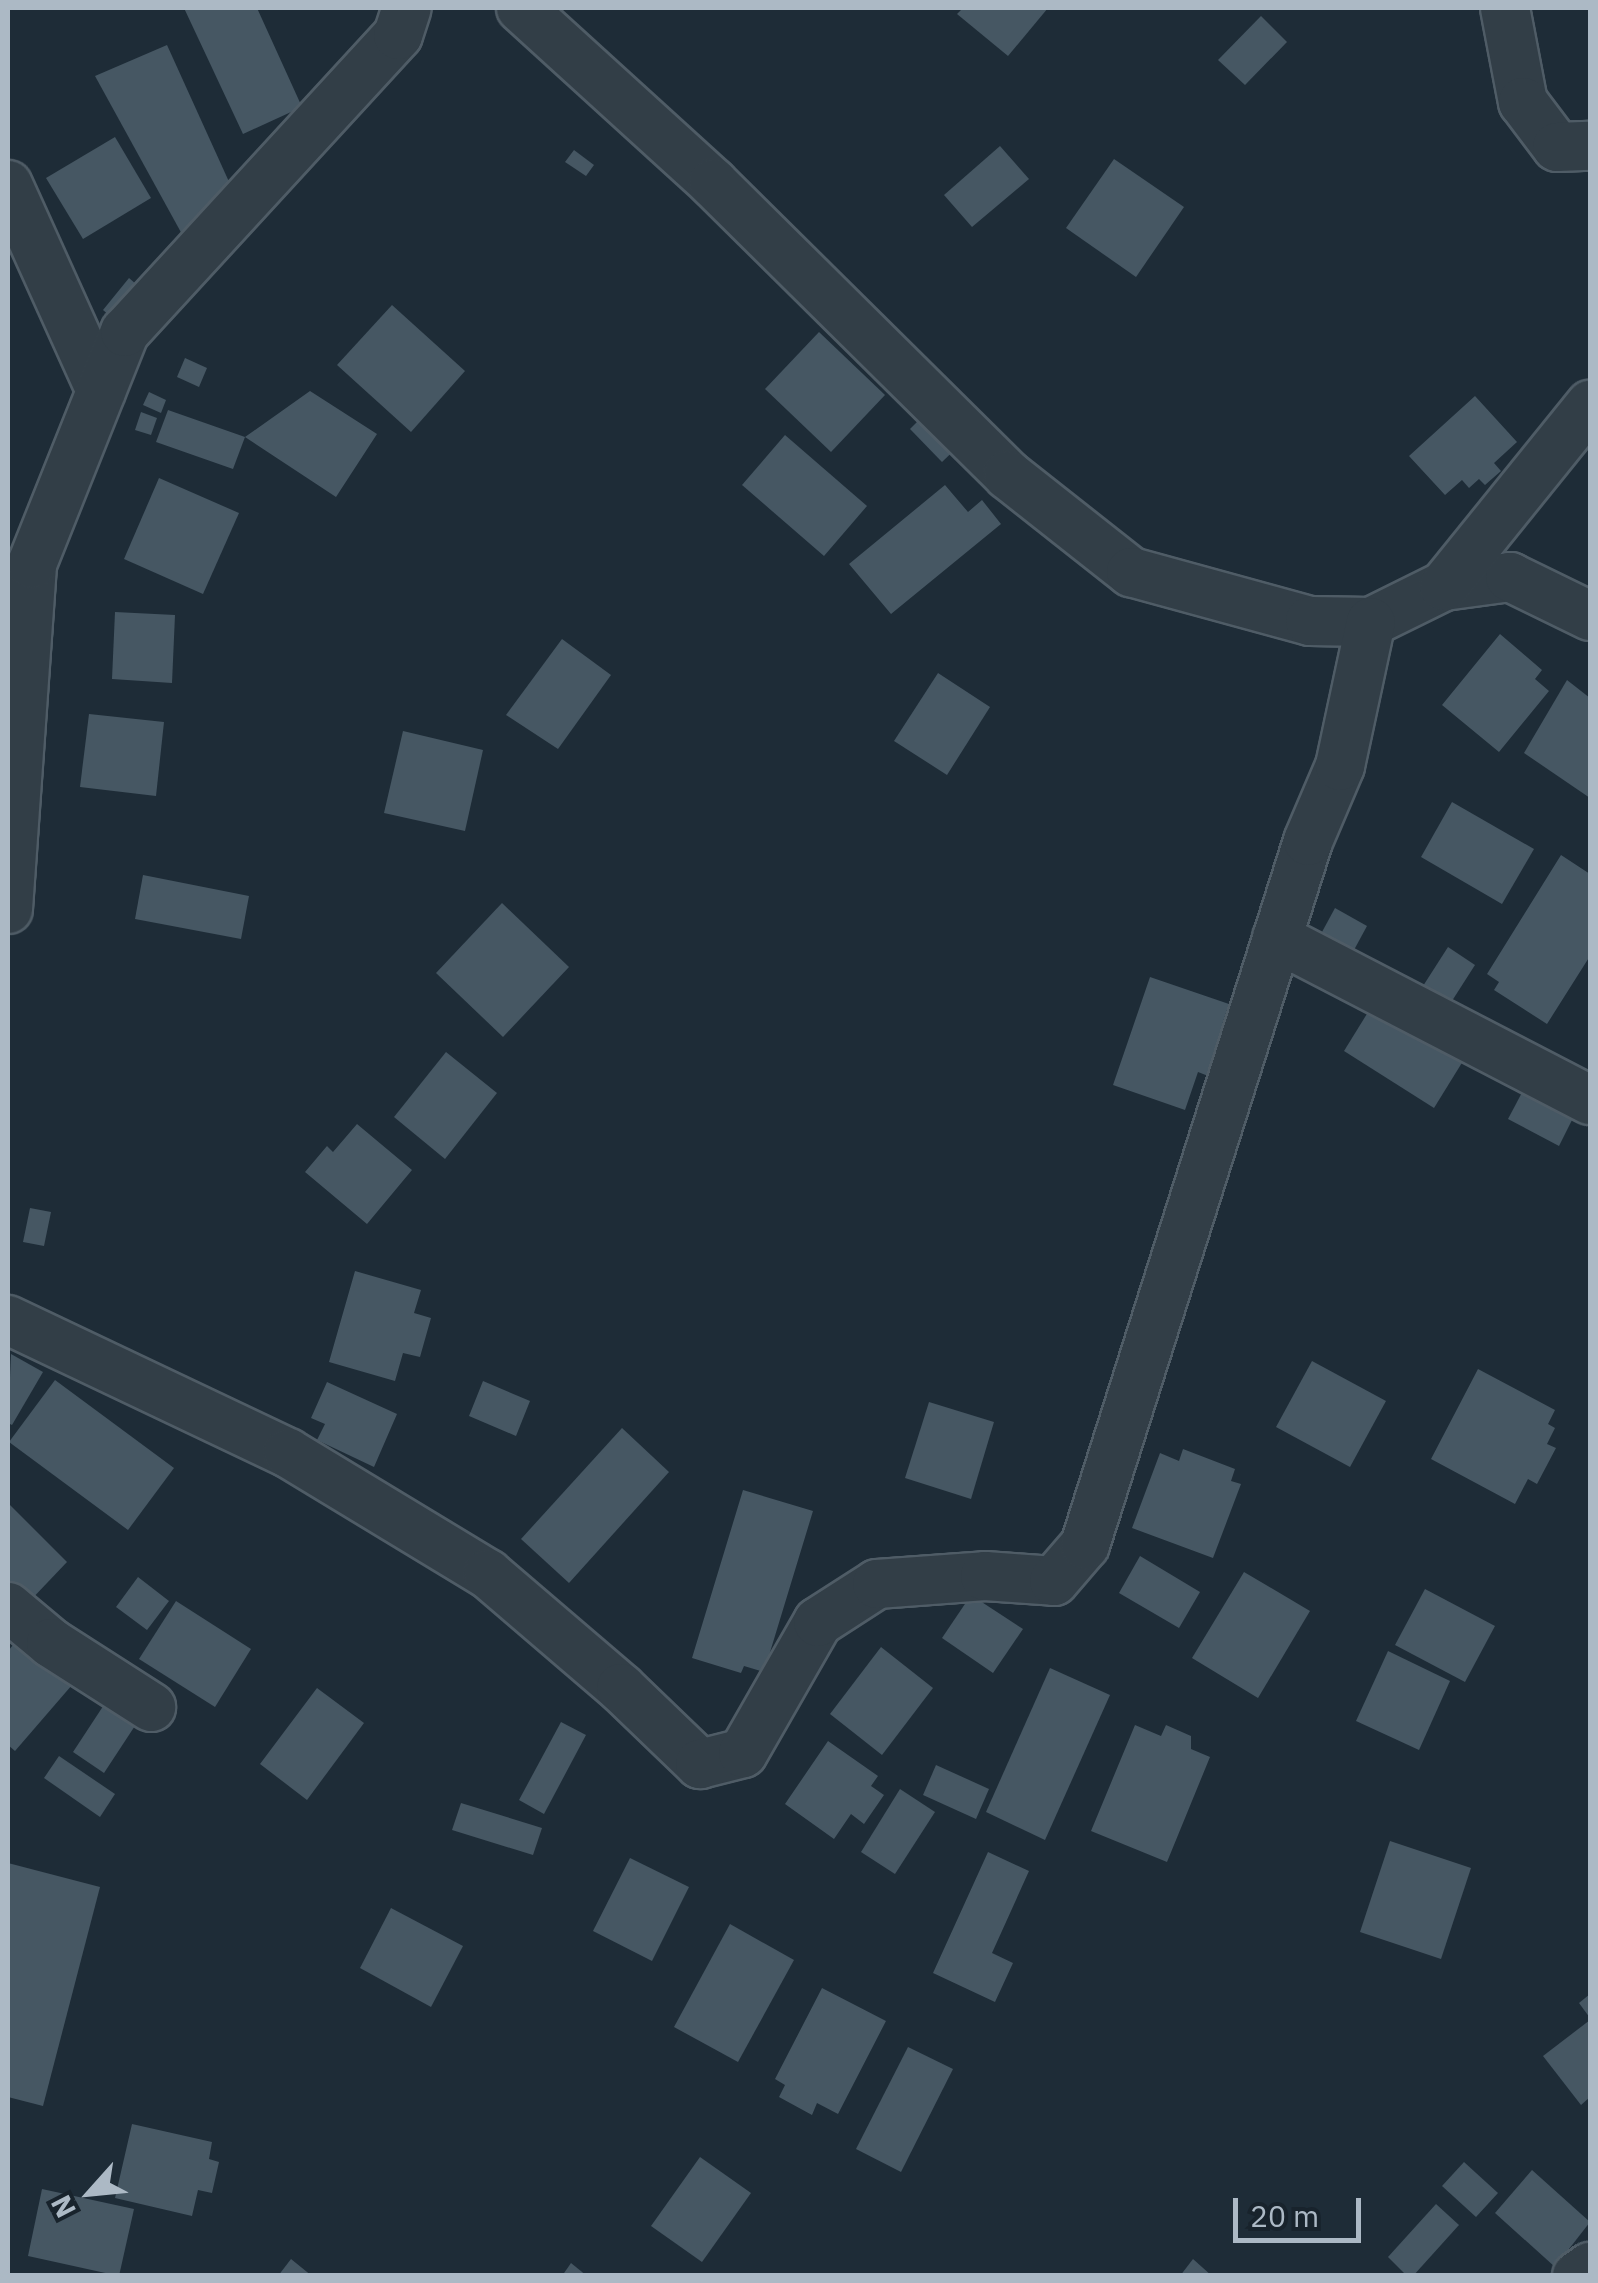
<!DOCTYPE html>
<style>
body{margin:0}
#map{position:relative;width:1598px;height:2283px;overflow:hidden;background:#1e2c37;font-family:"IBM Plex Sans",sans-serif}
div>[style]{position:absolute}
.building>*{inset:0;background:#465763}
.roads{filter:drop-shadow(2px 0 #4f5c66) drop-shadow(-2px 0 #4f5c66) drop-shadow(0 2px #4f5c66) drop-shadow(0 -2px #4f5c66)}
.street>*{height:48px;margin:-24px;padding:0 24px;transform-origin:24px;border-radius:24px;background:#323e47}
span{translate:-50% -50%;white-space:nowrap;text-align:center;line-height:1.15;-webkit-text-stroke:8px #18232c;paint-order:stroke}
.frame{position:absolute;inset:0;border:10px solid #acb9c5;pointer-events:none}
.north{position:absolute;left:40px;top:2143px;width:100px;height:100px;-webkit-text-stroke:8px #18232c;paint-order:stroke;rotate:243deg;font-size:28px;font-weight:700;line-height:40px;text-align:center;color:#acb9c5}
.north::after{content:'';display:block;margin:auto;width:35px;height:45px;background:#acb9c5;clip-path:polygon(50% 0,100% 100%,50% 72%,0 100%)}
.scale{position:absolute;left:1233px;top:2198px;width:128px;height:45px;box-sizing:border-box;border:5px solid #acb9c5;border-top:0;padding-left:12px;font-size:30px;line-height:35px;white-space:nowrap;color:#acb9c5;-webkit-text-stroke:8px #18232c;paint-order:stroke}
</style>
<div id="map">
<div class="building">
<div style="clip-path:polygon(184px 8px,257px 8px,302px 107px,243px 134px)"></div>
<div style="clip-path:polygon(963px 8px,1048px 8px,1008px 56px,957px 14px)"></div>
<div style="clip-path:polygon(1261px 16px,1287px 42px,1245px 85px,1218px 60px)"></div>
<div style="clip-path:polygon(167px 45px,240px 206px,194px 256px,95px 76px)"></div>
<div style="clip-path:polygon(115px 137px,151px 198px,83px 239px,46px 178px)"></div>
<div style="clip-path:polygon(1000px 146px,1029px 179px,972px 227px,944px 195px)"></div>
<div style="clip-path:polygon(574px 150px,594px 165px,586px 176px,565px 162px)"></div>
<div style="clip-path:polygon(1114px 159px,1184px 207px,1136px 277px,1066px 228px)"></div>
<div style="clip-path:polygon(129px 278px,151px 297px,125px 329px,103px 310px)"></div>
<div style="clip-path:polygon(392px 305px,465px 371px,411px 432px,337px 365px)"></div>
<div style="clip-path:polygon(819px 332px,885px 395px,831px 452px,765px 389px)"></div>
<div style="clip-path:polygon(185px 358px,207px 368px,199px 387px,177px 377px)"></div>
<div style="clip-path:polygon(310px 391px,377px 434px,336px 497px,245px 437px,233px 469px,156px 442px,168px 410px,245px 437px)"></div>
<div style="clip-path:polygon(149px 392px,166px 400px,161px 413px,143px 405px)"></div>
<div style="clip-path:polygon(1475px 396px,1517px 442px,1494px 463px,1501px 471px,1485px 485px,1479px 479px,1469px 488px,1462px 480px,1445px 495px,1409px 456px)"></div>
<div style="clip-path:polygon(934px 405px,966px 439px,942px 462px,910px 429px)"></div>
<div style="clip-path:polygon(141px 412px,157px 418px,151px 435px,135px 430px)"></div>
<div style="clip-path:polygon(785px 435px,867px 506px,824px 556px,742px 485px)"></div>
<div style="clip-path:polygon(159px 478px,239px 513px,203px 594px,124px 559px)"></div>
<div style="clip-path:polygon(945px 485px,968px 512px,982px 500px,1001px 524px,891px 614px,849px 564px)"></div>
<div style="clip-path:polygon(115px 612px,175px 615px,172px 683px,112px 679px)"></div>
<div style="clip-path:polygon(1500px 634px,1542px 670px,1535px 679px,1549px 691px,1499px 752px,1442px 705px)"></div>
<div style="clip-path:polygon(562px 639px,611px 675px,558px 749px,506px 715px)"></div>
<div style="clip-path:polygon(938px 673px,990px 707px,947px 775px,894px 741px)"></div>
<div style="clip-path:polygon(1567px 680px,1590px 698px,1590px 798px,1524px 753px)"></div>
<div style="clip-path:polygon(89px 714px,164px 722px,156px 796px,80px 787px)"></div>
<div style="clip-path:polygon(403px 731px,483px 750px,465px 831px,384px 813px)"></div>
<div style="clip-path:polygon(1452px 802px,1534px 849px,1502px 904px,1421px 857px)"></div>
<div style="clip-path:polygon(1561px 855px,1590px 874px,1590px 956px,1547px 1024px,1494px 990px,1499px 982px,1487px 974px)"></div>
<div style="clip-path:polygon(143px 875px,249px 896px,241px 939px,135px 919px)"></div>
<div style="clip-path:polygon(502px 903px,569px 967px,503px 1037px,436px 973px)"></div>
<div style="clip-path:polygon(1335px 908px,1367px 926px,1354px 950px,1322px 932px)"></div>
<div style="clip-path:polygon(1448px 947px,1475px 965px,1450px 1004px,1423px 986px)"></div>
<div style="clip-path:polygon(1150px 977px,1229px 1004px,1222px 1025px,1239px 1031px,1221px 1081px,1198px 1072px,1185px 1110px,1113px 1085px)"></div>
<div style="clip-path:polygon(1378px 996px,1468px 1053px,1434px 1108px,1344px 1051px)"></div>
<div style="clip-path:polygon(446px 1052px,497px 1093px,445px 1159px,394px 1117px)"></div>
<div style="clip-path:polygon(1526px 1085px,1576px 1112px,1559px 1146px,1508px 1119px)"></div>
<div style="clip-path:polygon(357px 1124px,412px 1170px,367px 1224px,305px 1172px,327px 1146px,333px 1152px)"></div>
<div style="clip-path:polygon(30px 1208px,51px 1212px,44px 1246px,23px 1242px)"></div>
<div style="clip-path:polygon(355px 1271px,421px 1290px,414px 1313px,431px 1318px,420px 1357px,403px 1353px,395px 1381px,329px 1362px)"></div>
<div style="clip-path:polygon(11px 1354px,43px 1372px,12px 1425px,8px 1423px)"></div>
<div style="clip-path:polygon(1312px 1361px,1386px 1401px,1350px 1467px,1276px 1427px)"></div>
<div style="clip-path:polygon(1478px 1369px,1555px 1410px,1548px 1424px,1555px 1428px,1547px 1444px,1556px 1448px,1537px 1484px,1528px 1479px,1515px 1504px,1431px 1459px)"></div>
<div style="clip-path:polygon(55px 1380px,174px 1468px,128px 1530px,9px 1442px)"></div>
<div style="clip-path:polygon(483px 1381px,530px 1401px,516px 1436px,469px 1416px)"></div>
<div style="clip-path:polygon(327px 1382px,397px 1414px,374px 1467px,317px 1440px,325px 1424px,311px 1418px)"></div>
<div style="clip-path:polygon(929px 1402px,994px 1422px,971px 1499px,905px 1478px)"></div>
<div style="clip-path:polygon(622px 1428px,669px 1472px,569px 1583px,521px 1539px)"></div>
<div style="clip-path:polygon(1183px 1449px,1235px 1469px,1231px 1481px,1241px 1484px,1213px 1558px,1132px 1528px,1160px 1453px,1179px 1461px)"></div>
<div style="clip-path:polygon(743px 1490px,813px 1511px,764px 1672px,744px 1666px,741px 1673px,692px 1658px)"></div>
<div style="clip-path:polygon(8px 1503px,67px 1562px,27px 1604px,8px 1584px)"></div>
<div style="clip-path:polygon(1140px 1556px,1200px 1592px,1179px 1628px,1119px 1593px)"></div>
<div style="clip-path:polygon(1244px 1572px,1310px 1611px,1258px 1698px,1192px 1658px)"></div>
<div style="clip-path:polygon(138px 1577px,169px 1601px,147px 1630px,116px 1607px)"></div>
<div style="clip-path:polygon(1425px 1589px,1495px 1626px,1465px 1682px,1395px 1645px)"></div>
<div style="clip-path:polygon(971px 1595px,1023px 1629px,993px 1673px,942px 1638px)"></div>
<div style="clip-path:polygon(176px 1601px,251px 1649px,215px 1707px,139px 1659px)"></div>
<div style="clip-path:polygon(18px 1639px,72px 1685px,15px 1751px,8px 1745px,8px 1651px)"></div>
<div style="clip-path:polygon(881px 1647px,933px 1688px,882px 1755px,830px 1714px)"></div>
<div style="clip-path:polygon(1388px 1651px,1450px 1681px,1419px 1750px,1356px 1721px)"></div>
<div style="clip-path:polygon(1050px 1668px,1110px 1695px,1045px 1840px,986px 1812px)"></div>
<div style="clip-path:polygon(115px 1688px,146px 1709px,104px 1773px,73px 1752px)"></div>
<div style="clip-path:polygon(317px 1688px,364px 1723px,307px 1800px,260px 1764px)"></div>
<div style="clip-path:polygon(561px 1722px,586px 1735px,544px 1814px,519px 1800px)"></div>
<div style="clip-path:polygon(1135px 1725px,1161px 1736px,1166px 1725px,1191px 1736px,1191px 1749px,1210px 1757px,1167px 1862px,1091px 1831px)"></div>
<div style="clip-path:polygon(828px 1741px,878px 1776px,871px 1786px,884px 1795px,864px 1824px,851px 1814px,834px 1839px,785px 1804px)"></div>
<div style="clip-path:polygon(59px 1756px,115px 1794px,100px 1817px,44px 1778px)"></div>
<div style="clip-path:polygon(936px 1765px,989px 1789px,976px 1819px,923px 1795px)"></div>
<div style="clip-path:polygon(900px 1789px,935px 1812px,895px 1874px,861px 1852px)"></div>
<div style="clip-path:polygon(461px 1803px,542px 1828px,533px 1855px,452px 1830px)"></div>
<div style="clip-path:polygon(1390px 1841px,1471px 1868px,1441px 1959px,1360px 1932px)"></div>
<div style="clip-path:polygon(988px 1852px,1029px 1871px,992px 1953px,1013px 1963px,995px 2002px,933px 1973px)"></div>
<div style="clip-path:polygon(630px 1858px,689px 1887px,652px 1961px,593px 1931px)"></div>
<div style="clip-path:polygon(8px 1863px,100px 1887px,43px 2106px,8px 2097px)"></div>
<div style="clip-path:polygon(391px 1908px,463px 1946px,431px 2007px,360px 1968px)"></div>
<div style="clip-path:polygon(730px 1924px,794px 1960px,738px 2062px,674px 2027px)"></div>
<div style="clip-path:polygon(822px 1988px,886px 2021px,838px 2114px,817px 2103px,812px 2115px,779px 2097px,785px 2085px,775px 2079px)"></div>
<div style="clip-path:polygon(1590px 1994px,1590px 2018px,1579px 2003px)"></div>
<div style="clip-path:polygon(1590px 2020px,1590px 2097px,1581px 2105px,1543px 2056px)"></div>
<div style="clip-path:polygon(908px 2047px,953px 2069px,901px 2172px,856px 2149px)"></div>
<div style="clip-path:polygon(132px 2124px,212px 2142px,209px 2159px,219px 2162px,212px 2193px,198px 2190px,192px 2216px,115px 2198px)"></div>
<div style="clip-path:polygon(700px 2157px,751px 2193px,702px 2262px,651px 2226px)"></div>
<div style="clip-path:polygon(1464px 2162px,1498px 2193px,1476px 2217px,1442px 2186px)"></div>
<div style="clip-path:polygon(1532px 2170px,1590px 2222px,1555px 2267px,1495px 2213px)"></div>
<div style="clip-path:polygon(42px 2189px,134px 2209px,119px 2276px,28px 2256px)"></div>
<div style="clip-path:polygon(1436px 2204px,1459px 2225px,1413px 2276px,1407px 2276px,1388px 2257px)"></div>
<div style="clip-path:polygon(291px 2259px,312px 2276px,278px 2276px)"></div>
<div style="clip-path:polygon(1193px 2259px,1212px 2276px,1180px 2276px)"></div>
<div style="clip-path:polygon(571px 2263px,587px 2276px,562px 2276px)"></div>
</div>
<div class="roads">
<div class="street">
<div style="left:521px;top:8px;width:260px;rotate:42.3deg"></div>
<div style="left:713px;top:183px;width:415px;rotate:44.7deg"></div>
<div style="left:1008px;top:475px;width:157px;rotate:38.3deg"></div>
<div style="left:1131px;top:572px;width:186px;rotate:15.3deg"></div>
<div style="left:1310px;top:621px;width:61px;rotate:0.9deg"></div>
<div style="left:1371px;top:622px;width:81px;rotate:-26.3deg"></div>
<div style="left:1444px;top:586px;width:67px;rotate:-7.8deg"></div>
<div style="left:1510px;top:577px;width:89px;rotate:26deg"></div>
<div style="left:1505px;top:8px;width:96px;rotate:79.2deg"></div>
<div style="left:1523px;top:102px;width:56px;rotate:52.9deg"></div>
<div style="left:1557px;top:147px;width:33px;rotate:-2deg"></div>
<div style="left:8px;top:185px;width:226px;rotate:65.7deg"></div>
<div style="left:1444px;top:586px;width:233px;rotate:-51.1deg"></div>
<div style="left:8px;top:909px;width:346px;rotate:-86deg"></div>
<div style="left:32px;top:564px;width:250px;rotate:-68.2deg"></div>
<div style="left:125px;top:332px;width:403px;rotate:-47.4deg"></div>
<div style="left:398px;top:35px;width:28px;rotate:-72deg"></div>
<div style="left:1277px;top:938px;width:352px;rotate:27.4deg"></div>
<div style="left:8px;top:1320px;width:310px;rotate:25.4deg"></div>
<div style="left:288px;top:1453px;width:234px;rotate:31.2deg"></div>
<div style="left:488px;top:1574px;width:175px;rotate:40.6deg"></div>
<div style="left:621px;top:1688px;width:110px;rotate:43.9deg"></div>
<div style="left:700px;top:1764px;width:44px;rotate:-14.3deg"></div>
<div style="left:743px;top:1753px;width:151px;rotate:-60.2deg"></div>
<div style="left:818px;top:1622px;width:70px;rotate:-32.8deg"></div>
<div style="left:877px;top:1584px;width:108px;rotate:-4.2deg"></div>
<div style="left:985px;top:1576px;width:69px;rotate:4.1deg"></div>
<div style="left:1054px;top:1581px;width:48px;rotate:-49.3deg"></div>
<div style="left:1085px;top:1545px;width:738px;rotate:-72.42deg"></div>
<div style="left:1308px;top:841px;width:82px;rotate:-66.9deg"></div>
<div style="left:1340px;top:766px;width:147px;rotate:-77.9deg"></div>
<div style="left:8px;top:1607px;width:56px;rotate:39.9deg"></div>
<div style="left:51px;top:1643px;width:119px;rotate:32.6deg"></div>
<div style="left:1577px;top:2276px;width:16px;rotate:-35deg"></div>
</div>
</div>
<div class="frame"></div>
<div class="north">N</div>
<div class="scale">20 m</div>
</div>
